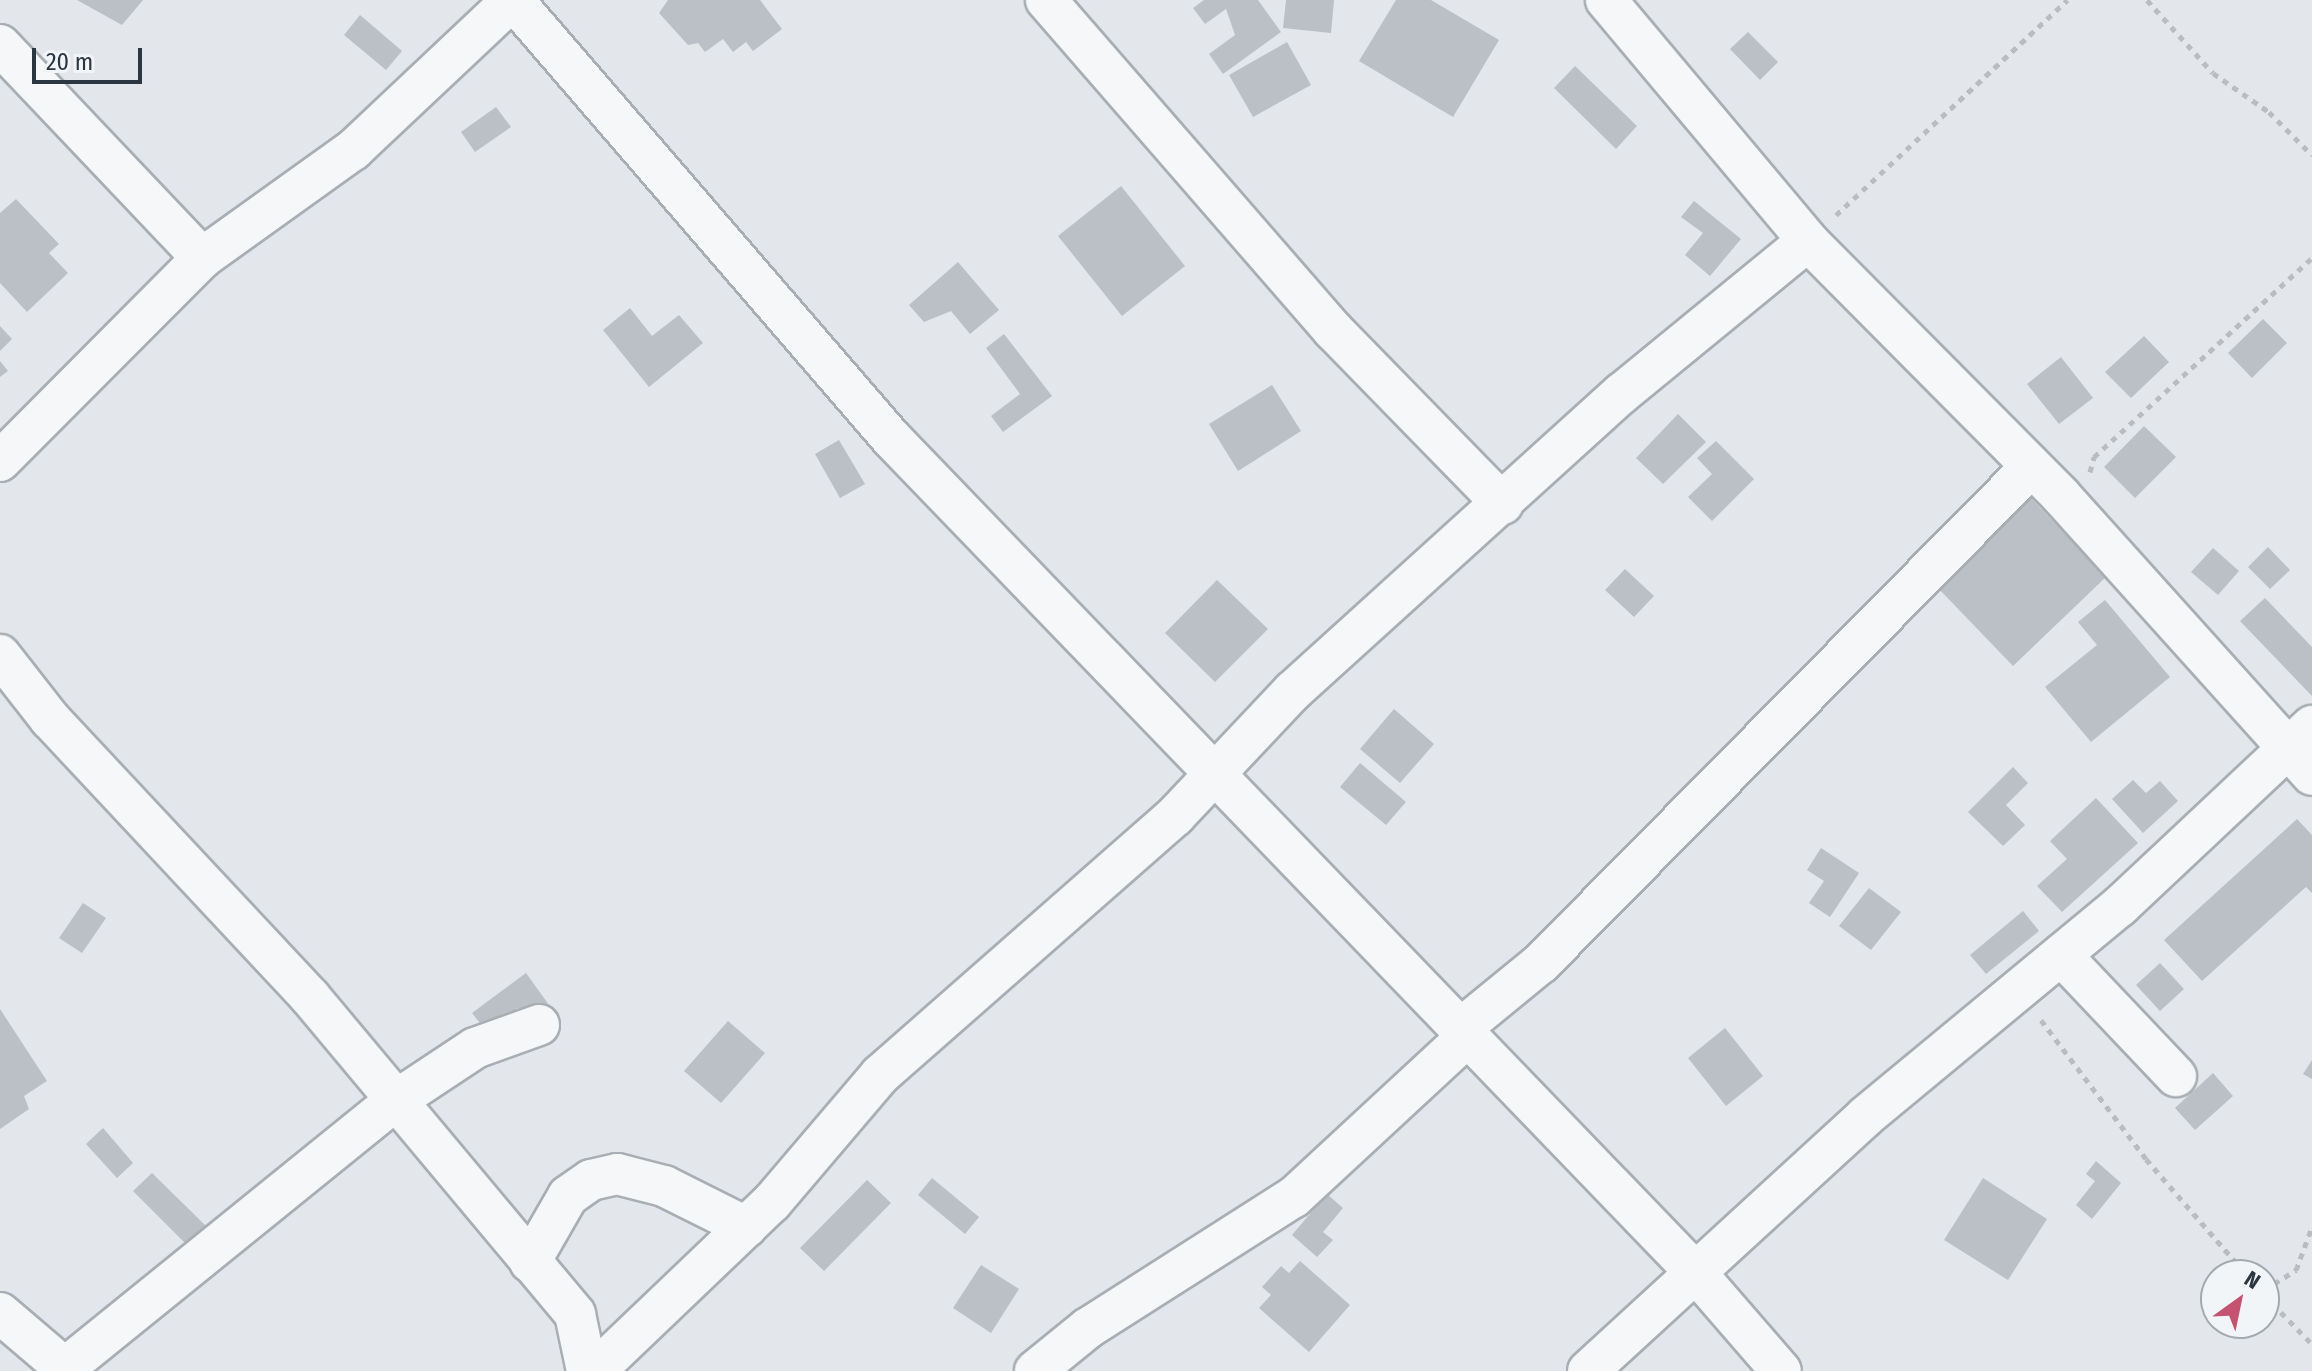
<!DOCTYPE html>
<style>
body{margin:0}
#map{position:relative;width:2312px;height:1371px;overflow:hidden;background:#e3e6ea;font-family:"Fira Sans Condensed",sans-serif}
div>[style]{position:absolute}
.building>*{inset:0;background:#bac0c6}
.path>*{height:5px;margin-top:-2.5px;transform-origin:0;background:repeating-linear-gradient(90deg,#b9bdc1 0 6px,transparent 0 12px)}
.roads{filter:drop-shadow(2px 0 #a8aeb4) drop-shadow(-2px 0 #a8aeb4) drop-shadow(0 2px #a8aeb4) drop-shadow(0 -2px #a8aeb4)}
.street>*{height:40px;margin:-20px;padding:0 20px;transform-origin:20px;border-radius:20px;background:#f5f7f8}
span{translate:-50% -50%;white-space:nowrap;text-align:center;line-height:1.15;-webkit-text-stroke:6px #f2f5f7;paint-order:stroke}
.north{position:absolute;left:2200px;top:1259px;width:80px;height:80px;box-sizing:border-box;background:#f2f5f7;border:2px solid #a3a9ae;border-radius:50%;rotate:33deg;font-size:22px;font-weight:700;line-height:32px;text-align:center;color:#2c3641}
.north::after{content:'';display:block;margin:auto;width:28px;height:36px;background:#c55271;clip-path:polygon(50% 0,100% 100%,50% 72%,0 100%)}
.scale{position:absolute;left:32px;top:48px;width:110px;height:36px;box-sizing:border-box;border:4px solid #2c3641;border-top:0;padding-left:10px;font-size:24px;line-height:28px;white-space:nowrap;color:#2c3641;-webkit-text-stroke:6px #f2f5f7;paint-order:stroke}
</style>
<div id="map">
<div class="building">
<div style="clip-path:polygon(77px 0,143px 0,122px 25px)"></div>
<div style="clip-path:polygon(668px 0,760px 0,782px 29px,753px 51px,746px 42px,733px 52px,723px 39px,705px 52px,698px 43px,688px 45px,659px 13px)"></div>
<div style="clip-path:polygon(1204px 0,1258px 0,1281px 32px,1223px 74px,1209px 54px,1235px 35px,1226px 9px,1205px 24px,1193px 8px)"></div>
<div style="clip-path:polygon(1286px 0,1334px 0,1331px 33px,1283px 28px)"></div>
<div style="clip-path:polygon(1396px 0,1431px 0,1499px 40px,1453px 117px,1359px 61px)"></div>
<div style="clip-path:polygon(360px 15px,402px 51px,386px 70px,344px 35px)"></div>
<div style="clip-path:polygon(1748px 32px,1778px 62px,1760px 80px,1730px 49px)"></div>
<div style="clip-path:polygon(1287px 42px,1311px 85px,1253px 117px,1229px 75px)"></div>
<div style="clip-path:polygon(1575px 66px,1637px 126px,1616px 149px,1554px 88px)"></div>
<div style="clip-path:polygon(496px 107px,511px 127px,475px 152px,461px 132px)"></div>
<div style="clip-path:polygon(1121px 186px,1185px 266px,1122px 316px,1058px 236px)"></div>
<div style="clip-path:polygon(16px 199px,59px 244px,49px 253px,68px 273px,27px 312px,0 283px,0 213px)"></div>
<div style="clip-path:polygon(1694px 201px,1741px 239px,1710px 276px,1685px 255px,1703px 233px,1681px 217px)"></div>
<div style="clip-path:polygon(958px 262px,999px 310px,970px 334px,951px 311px,924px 322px,909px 305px)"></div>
<div style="clip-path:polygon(630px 308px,652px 336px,679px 315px,703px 343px,649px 387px,603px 330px)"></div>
<div style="clip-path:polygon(2263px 319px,2287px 343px,2252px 378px,2228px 353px)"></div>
<div style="clip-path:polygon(0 326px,12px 339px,0 351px)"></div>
<div style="clip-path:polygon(1004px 334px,1052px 396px,1003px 432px,991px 416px,1020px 394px,986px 348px)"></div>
<div style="clip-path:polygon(2144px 336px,2169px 362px,2131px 398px,2105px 372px)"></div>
<div style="clip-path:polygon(2061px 357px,2093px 398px,2059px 424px,2027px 384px)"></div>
<div style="clip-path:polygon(0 361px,8px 371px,0 377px)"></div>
<div style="clip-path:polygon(1272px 385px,1301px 431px,1238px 471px,1209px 424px)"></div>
<div style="clip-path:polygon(1678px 414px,1706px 442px,1663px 484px,1636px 458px)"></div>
<div style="clip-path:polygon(2144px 426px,2176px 457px,2135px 498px,2104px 467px)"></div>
<div style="clip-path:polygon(839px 440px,865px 484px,840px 498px,815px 454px)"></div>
<div style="clip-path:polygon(1716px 441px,1754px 479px,1712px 521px,1688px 497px,1712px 474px,1697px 458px)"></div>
<div style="clip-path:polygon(2031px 498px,2106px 577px,2013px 666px,1938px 588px)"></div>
<div style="clip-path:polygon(2268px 547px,2290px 570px,2270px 589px,2248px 567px)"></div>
<div style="clip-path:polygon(2213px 548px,2239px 571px,2218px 595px,2191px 572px)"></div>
<div style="clip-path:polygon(1625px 569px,1654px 596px,1634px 617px,1605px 590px)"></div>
<div style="clip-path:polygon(1217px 580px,1268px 629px,1215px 682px,1165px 633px)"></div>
<div style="clip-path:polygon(2265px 598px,2312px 647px,2312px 696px,2240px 621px)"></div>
<div style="clip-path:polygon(2105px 600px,2170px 677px,2091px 742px,2045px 687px,2097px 645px,2078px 622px)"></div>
<div style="clip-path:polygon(1394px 709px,1434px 744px,1400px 783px,1360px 749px)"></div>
<div style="clip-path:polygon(1360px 763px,1406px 802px,1386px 825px,1340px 787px)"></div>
<div style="clip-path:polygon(2013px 767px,2028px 783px,2006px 805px,2025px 825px,2003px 846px,1968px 812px)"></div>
<div style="clip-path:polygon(2133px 780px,2146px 793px,2160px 781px,2178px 801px,2143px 833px,2112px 799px)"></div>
<div style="clip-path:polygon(2096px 798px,2138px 843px,2062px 912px,2037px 886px,2067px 859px,2050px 841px)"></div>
<div style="clip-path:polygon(2297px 819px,2312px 835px,2312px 893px,2306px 887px,2202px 981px,2164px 940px)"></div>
<div style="clip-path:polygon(1821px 848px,1859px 873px,1830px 917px,1809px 903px,1824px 881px,1807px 870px)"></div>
<div style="clip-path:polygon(1869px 888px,1901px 912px,1871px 950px,1839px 926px)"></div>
<div style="clip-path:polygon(83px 903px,106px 918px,82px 953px,59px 938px)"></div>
<div style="clip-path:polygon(2023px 911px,2039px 931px,1986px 974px,1970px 955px)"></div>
<div style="clip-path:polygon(2160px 963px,2184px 989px,2160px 1011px,2136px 985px)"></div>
<div style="clip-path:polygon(526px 973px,549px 1005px,527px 1020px,518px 1008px,486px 1031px,472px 1013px)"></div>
<div style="clip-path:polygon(0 1009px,47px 1081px,24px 1096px,29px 1109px,0 1129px)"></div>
<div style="clip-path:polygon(728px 1021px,765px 1053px,721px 1103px,684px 1071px)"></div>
<div style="clip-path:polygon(1725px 1028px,1763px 1076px,1726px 1106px,1688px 1058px)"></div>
<div style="clip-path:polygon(2312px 1060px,2312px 1079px,2303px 1074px)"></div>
<div style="clip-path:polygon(2213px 1073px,2233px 1096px,2195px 1130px,2175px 1108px)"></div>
<div style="clip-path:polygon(103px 1128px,133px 1163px,117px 1178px,86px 1144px)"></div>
<div style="clip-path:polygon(2096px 1161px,2121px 1183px,2092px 1219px,2076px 1205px,2095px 1181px,2086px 1174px)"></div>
<div style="clip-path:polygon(152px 1173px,206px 1226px,187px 1245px,133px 1191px)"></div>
<div style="clip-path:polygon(932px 1178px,979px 1217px,965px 1234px,918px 1195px)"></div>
<div style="clip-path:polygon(1983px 1178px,2047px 1219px,2008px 1280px,1944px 1240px)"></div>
<div style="clip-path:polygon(867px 1180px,891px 1203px,824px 1271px,800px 1248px)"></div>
<div style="clip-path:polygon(1327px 1194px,1343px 1208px,1323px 1232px,1333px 1240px,1317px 1257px,1292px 1235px)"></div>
<div style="clip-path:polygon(1300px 1261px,1350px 1305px,1309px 1352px,1259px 1308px,1271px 1295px,1262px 1287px,1281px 1266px,1289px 1273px)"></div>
<div style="clip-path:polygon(981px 1265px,1019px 1289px,991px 1333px,953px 1308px)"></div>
</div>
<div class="path">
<div style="left:2147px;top:0;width:98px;rotate:47.9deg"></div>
<div style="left:2213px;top:73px;width:68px;rotate:34.9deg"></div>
<div style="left:2269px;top:112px;width:61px;rotate:45deg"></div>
<div style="left:1836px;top:215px;width:316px;rotate:-42.9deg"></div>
<div style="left:2090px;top:472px;width:16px;rotate:-75deg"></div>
<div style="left:2094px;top:457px;width:295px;rotate:-42.4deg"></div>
<div style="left:2041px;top:1020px;width:174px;rotate:52.9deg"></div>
<div style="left:2146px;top:1159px;width:154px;rotate:49deg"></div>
<div style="left:2264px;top:1290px;width:38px;rotate:-32deg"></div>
<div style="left:2296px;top:1270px;width:46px;rotate:-69.6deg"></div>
<div style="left:2264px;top:1295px;width:69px;rotate:45.6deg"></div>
</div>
<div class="roads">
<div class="street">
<div style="left:513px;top:0;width:579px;rotate:49.21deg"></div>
<div style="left:891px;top:438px;width:1161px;rotate:46.05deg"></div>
<div style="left:1697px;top:1274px;width:128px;rotate:49.1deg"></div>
<div style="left:1046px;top:0;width:437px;rotate:49deg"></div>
<div style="left:1333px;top:330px;width:243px;rotate:45.7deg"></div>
<div style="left:1606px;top:0;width:314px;rotate:50deg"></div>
<div style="left:1808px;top:241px;width:359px;rotate:45.2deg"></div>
<div style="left:2061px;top:496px;width:375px;rotate:48deg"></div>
<div style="left:0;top:45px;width:294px;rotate:46.5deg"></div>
<div style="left:0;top:461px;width:286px;rotate:-45.1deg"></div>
<div style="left:202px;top:258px;width:186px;rotate:-35.6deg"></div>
<div style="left:353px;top:150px;width:219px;rotate:-43.3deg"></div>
<div style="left:0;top:655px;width:81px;rotate:52deg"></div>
<div style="left:50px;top:719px;width:381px;rotate:46.9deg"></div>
<div style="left:310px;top:997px;width:413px;rotate:50.1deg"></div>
<div style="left:575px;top:1314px;width:58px;rotate:78.1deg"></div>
<div style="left:2061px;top:955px;width:167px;rotate:46.5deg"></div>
<div style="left:1459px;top:1030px;width:106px;rotate:-39.3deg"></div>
<div style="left:1541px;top:963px;width:697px;rotate:-45.35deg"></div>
<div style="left:530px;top:1262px;width:76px;rotate:-60.1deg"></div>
<div style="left:568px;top:1196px;width:28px;rotate:-35deg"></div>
<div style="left:591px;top:1180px;width:27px;rotate:-13deg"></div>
<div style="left:617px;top:1174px;width:49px;rotate:14.3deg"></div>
<div style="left:664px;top:1186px;width:92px;rotate:26.6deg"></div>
<div style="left:0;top:1313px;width:89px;rotate:40.5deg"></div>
<div style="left:65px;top:1368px;width:424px;rotate:-39deg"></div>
<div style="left:395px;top:1101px;width:96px;rotate:-33.5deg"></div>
<div style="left:475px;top:1048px;width:68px;rotate:-19.8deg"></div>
<div style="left:595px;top:1371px;width:245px;rotate:-43.7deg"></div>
<div style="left:772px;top:1202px;width:167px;rotate:-49.6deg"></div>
<div style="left:880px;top:1075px;width:393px;rotate:-41.3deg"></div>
<div style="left:1175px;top:816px;width:172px;rotate:-46.7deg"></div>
<div style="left:1293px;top:691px;width:444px;rotate:-42.2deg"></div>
<div style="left:1622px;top:393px;width:240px;rotate:-39.3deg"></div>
<div style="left:1035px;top:1371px;width:68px;rotate:-39.1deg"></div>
<div style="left:1088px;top:1328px;width:244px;rotate:-32.5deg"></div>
<div style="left:1294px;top:1197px;width:234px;rotate:-42.8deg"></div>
<div style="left:1588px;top:1371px;width:377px;rotate:-42.5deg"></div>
<div style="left:1866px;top:1116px;width:330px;rotate:-39.6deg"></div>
<div style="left:2120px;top:906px;width:263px;rotate:-43.2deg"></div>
</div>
</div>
<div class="north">N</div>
<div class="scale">20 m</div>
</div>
